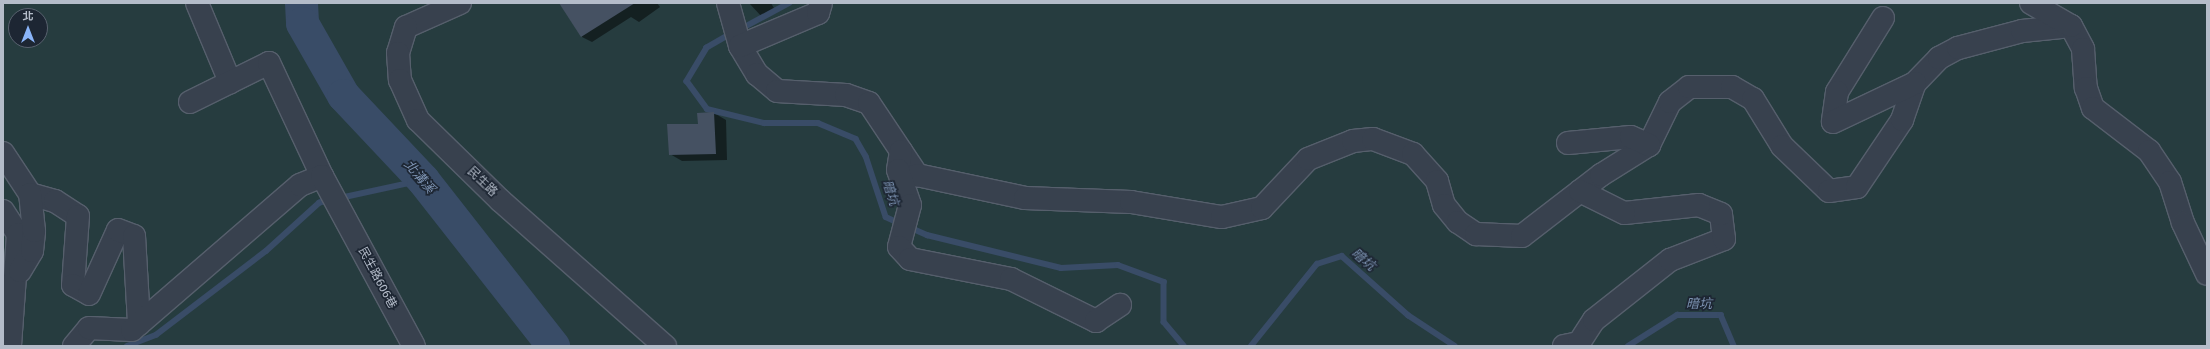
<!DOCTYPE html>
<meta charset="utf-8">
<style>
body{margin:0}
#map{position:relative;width:2210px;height:349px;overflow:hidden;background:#242f3e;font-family:"Fira Sans","Noto Sans TC",sans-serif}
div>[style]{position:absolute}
.green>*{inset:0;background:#263c3f}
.shadow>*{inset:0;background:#0007}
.stream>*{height:5.5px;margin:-2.75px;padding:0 2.75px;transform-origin:2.75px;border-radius:2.75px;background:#394c67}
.river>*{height:33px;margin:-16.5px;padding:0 16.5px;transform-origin:16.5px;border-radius:16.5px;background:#394c67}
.building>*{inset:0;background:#455162}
.roads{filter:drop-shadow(1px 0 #565f6c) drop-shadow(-1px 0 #565f6c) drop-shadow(0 1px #565f6c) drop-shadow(0 -1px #565f6c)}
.minor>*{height:22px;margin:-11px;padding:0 11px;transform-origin:11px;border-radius:11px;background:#38414e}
span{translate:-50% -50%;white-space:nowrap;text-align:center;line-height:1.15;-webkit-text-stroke:3.5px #1d2633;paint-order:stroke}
.street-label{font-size:12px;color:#b4bcc9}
.water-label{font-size:13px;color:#7c92b1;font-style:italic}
.frame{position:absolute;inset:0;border:4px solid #b4bcc9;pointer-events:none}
.north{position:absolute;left:8px;top:8px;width:40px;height:40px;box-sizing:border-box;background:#1d2633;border:1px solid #59626f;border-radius:50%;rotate:0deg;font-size:11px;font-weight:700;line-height:16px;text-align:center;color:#b4bcc9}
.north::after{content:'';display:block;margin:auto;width:14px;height:18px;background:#8ab4f8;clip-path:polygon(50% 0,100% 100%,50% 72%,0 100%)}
</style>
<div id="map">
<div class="green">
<div style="clip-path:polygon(evenodd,3px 3px,2207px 3px,2207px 346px,3px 346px,3px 3px,16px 16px,40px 16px,40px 40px,16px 40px,16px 16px)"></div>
</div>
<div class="shadow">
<div style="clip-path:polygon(560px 3px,657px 3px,660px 7px,639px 22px,631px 17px,592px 42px,582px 37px)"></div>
<div style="clip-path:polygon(749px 3px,771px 3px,775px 10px,762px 17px)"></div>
<div style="clip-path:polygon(714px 113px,726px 120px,727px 160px,682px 161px,670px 154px)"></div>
</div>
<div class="stream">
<div style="left:741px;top:29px;width:55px;rotate:-28.4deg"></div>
<div style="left:731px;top:34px;width:28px;rotate:150deg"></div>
<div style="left:707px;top:48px;width:39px;rotate:121deg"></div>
<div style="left:687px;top:81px;width:34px;rotate:54deg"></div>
<div style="left:707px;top:109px;width:59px;rotate:13.8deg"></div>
<div style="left:764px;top:123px;width:54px"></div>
<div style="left:818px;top:123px;width:41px;rotate:22.8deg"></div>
<div style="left:856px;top:139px;width:20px;rotate:60deg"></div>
<div style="left:866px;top:156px;width:64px;rotate:71.8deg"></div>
<div style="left:886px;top:217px;width:17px;rotate:25deg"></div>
<div style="left:340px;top:198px;width:85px;rotate:-12.2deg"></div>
<div style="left:909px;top:227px;width:20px;rotate:24deg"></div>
<div style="left:927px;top:235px;width:138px;rotate:13.8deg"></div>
<div style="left:1061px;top:268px;width:57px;rotate:-3deg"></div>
<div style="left:1118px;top:265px;width:49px;rotate:20.3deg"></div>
<div style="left:1164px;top:282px;width:40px;rotate:90deg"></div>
<div style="left:1164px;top:322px;width:31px;rotate:50deg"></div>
<div style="left:127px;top:346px;width:31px;rotate:-21deg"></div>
<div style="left:156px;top:335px;width:138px;rotate:-37.4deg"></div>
<div style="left:266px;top:251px;width:72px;rotate:-42.2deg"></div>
<div style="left:319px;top:203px;width:10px;rotate:-17deg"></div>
<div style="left:1251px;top:346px;width:105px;rotate:-51.2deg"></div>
<div style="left:1317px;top:264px;width:26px;rotate:-18deg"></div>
<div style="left:1342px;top:256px;width:89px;rotate:41.8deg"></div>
<div style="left:1408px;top:315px;width:56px;rotate:33.4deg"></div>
<div style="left:1628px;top:346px;width:58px;rotate:-32.3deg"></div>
<div style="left:1677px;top:315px;width:44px"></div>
<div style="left:1721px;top:315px;width:34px;rotate:67deg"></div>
</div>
<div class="river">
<div style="left:301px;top:3px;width:20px;rotate:87deg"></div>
<div style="left:302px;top:23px;width:83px;rotate:60.3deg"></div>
<div style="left:343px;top:95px;width:117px;rotate:46.7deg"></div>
<div style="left:423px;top:180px;width:211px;rotate:51.9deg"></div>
</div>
<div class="building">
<div style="clip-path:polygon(559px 3px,635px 3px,581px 37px)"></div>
<div style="clip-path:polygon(714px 112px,716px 154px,669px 155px,667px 124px,698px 124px,697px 113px)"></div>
</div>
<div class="roads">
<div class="minor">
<div style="left:197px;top:3px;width:86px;rotate:67.3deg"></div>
<div style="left:460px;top:3px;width:59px;rotate:156deg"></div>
<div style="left:406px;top:27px;width:27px;rotate:107deg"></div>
<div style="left:398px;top:53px;width:27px;rotate:86deg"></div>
<div style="left:400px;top:80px;width:44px;rotate:65.8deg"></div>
<div style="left:418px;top:120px;width:116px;rotate:44.3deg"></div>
<div style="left:501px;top:201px;width:219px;rotate:41.5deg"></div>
<div style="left:728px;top:3px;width:45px;rotate:74.4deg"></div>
<div style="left:740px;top:46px;width:33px;rotate:59deg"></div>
<div style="left:757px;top:74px;width:26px;rotate:40deg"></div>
<div style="left:777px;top:91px;width:69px;rotate:3.3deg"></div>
<div style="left:846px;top:95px;width:24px;rotate:19deg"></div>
<div style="left:869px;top:103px;width:87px;rotate:56.3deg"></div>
<div style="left:917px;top:175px;width:110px;rotate:12deg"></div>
<div style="left:1025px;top:198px;width:106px;rotate:2.2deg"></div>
<div style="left:1131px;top:202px;width:92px;rotate:9.4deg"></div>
<div style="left:1222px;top:217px;width:41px;rotate:-12.7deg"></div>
<div style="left:1262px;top:208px;width:67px;rotate:-46.8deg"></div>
<div style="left:1308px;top:159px;width:48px;rotate:-21.8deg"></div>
<div style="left:1353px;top:141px;width:20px;rotate:-6deg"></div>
<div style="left:1373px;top:139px;width:43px;rotate:20.6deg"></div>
<div style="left:1413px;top:154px;width:36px;rotate:48deg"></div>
<div style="left:1437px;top:181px;width:25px;rotate:74deg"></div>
<div style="left:1444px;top:205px;width:22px;rotate:51deg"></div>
<div style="left:1458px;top:222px;width:22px;rotate:34deg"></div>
<div style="left:1476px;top:234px;width:46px;rotate:2.5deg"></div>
<div style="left:1522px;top:236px;width:100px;rotate:-37.7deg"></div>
<div style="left:1601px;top:175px;width:57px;rotate:-32deg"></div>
<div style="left:1649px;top:145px;width:48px;rotate:-64deg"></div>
<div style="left:1670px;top:102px;width:24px;rotate:-38deg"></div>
<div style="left:1689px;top:87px;width:43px"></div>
<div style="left:1732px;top:87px;width:24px;rotate:30deg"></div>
<div style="left:1753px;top:99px;width:55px;rotate:58.3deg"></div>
<div style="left:1782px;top:146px;width:65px;rotate:43.8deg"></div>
<div style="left:1829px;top:191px;width:28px;rotate:-8deg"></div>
<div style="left:1857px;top:187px;width:81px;rotate:-56.1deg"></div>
<div style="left:1902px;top:120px;width:39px;rotate:-71deg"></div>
<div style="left:1915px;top:83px;width:35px;rotate:-46deg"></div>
<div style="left:1939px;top:58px;width:21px;rotate:-28deg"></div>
<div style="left:1958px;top:48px;width:66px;rotate:-14.9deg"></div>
<div style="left:2022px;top:31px;width:49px;rotate:-5.8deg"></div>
<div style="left:2071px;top:26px;width:26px;rotate:62deg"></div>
<div style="left:2083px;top:49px;width:39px;rotate:86deg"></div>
<div style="left:2086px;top:88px;width:21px;rotate:71deg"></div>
<div style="left:2093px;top:108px;width:71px;rotate:37.5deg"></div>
<div style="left:2149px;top:151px;width:37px;rotate:56deg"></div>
<div style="left:2170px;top:182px;width:43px;rotate:72.4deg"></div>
<div style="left:2183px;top:223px;width:56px;rotate:64.8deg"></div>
<div style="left:2031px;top:3px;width:46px;rotate:29.9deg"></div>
<div style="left:1883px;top:18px;width:87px;rotate:121.9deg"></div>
<div style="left:1837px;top:92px;width:30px;rotate:98deg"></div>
<div style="left:1833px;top:122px;width:91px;rotate:-25.4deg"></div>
<div style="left:740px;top:46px;width:85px;rotate:-22.9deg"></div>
<div style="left:818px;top:13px;width:10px;rotate:-73deg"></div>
<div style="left:190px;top:102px;width:88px;rotate:-26.3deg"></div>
<div style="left:269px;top:63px;width:125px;rotate:64.9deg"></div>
<div style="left:1568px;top:143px;width:63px;rotate:-5.4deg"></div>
<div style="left:1631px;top:137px;width:20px;rotate:24deg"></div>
<div style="left:901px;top:151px;width:19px;rotate:99deg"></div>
<div style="left:898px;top:170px;width:37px;rotate:71deg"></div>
<div style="left:910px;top:205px;width:43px;rotate:104.7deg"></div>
<div style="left:899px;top:247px;width:16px;rotate:47deg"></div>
<div style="left:910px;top:259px;width:103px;rotate:11.2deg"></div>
<div style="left:1011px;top:279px;width:95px;rotate:26.3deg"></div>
<div style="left:1096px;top:321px;width:29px;rotate:-34deg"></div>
<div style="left:3px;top:153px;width:49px;rotate:56.6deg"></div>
<div style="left:30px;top:194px;width:26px;rotate:16deg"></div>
<div style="left:55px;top:201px;width:27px;rotate:33deg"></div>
<div style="left:78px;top:216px;width:69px;rotate:94.1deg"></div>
<div style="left:73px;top:285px;width:18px;rotate:29deg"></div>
<div style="left:89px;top:294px;width:70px;rotate:-65.6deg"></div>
<div style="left:118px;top:230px;width:17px;rotate:21deg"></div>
<div style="left:134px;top:236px;width:88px;rotate:86.7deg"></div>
<div style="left:3px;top:211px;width:27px;rotate:57deg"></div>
<div style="left:18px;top:234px;width:112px;rotate:94.1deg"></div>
<div style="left:20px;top:271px;width:23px;rotate:-59deg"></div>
<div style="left:32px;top:251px;width:20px;rotate:-84deg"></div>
<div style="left:34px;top:231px;width:37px;rotate:-96deg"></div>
<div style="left:74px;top:346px;width:23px;rotate:-50deg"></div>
<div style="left:89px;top:328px;width:43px;rotate:2.7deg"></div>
<div style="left:132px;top:330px;width:222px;rotate:-40.8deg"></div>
<div style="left:300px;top:185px;width:24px;rotate:-22deg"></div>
<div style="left:322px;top:176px;width:193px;rotate:61.6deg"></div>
<div style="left:1564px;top:346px;width:15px;rotate:-11deg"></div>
<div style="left:1579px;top:343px;width:27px;rotate:-57deg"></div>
<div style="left:1594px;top:320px;width:97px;rotate:-38.3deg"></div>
<div style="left:1670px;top:260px;width:58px;rotate:-21.3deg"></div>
<div style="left:1724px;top:239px;width:25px;rotate:-97deg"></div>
<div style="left:1721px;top:214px;width:24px;rotate:-158deg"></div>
<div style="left:1699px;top:205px;width:75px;rotate:173.9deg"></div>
<div style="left:1624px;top:213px;width:49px;rotate:-153.4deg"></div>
</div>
</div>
<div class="street-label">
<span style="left:482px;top:182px;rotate:44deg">民生路</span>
<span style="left:377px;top:278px;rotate:62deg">民生路606巷</span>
</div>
<div class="water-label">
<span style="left:419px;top:177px;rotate:49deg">北溝溪</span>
<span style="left:890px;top:193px;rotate:72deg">暗坑</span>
<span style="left:1363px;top:260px;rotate:40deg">暗坑</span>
<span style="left:1699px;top:304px">暗坑</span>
</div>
<div class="frame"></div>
<div class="north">北</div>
</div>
